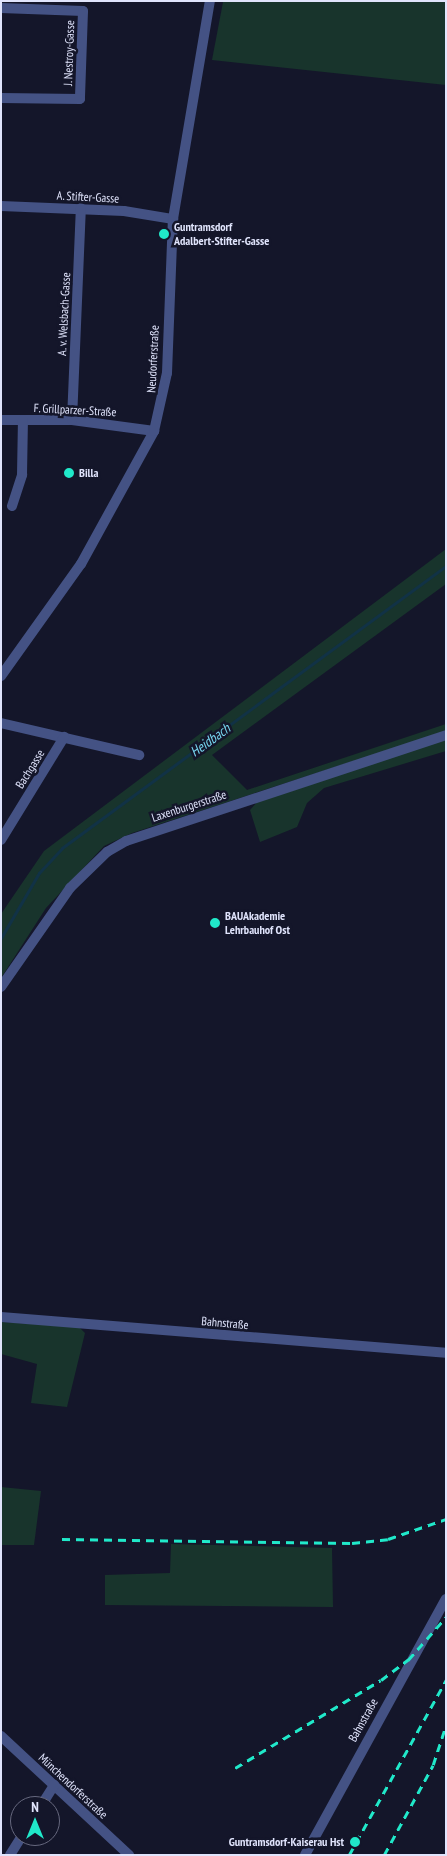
<!DOCTYPE html>
<meta charset="utf-8">
<style>
body{margin:0}
#map{position:relative;width:447px;height:1856px;overflow:hidden;background:#14162a;font-family:"PT Sans Narrow",sans-serif}
div>[style]{position:absolute}
.green>*{inset:0;background:#18342c}
.stream>*{height:2.5px;margin:-1.25px;padding:0 1.25px;transform-origin:1.25px;border-radius:1.25px;background:#113246}
.minor>*{height:10px;margin:-5px;padding:0 5px;transform-origin:5px;border-radius:5px;background:#445284}
.rail>*{height:2.5px;margin-top:-1.25px;transform-origin:0;background:repeating-linear-gradient(90deg,#20e9ca 0 8px,transparent 0 14px)}
.dots>*{width:14px;height:14px;translate:-50% -50%;box-sizing:border-box;border:2px solid #14162a;border-radius:50%}
span{translate:-50% -50%;white-space:nowrap;text-align:center;line-height:1.15;-webkit-text-stroke:5px #14162a;paint-order:stroke}
.street-label{font-size:12px;color:#e0e4fc}
.poi-label{font-size:12px;color:#e0e4fc;font-weight:700}
.left{translate:0 -50%;text-align:left}
.right{translate:-100% -50%;text-align:right}
.water-label{font-size:14px;color:#79d8f2;font-style:italic}
.frame{position:absolute;inset:0;border:2px solid #e0e4fc;pointer-events:none}
.north{position:absolute;left:10px;top:1796px;width:50px;height:50px;box-sizing:border-box;background:#14162a;border:1px solid #66687e;border-radius:50%;rotate:0deg;font-size:14px;font-weight:700;line-height:20px;text-align:center;color:#e0e4fc}
.north::after{content:'';display:block;margin:auto;width:18px;height:22px;background:#20e9ca;clip-path:polygon(50% 0,100% 100%,50% 72%,0 100%)}
</style>
<div id="map">
<div class="green">
<div style="clip-path:polygon(446px 1px,446px 85px,212px 60px,223px 2px)"></div>
<div style="clip-path:polygon(446px 549px,446px 584px,212px 755px,247px 790px,446px 724px,446px 731px,132px 833px,104px 846px,46px 908px,1px 978px,1px 914px,44px 851px)"></div>
<div style="clip-path:polygon(446px 739px,446px 751px,324px 788px,307px 803px,297px 827px,260px 842px,250px 810px,259px 800px)"></div>
<div style="clip-path:polygon(1px 1322px,79px 1327px,85px 1333px,67px 1407px,31px 1403px,37px 1364px,1px 1354px)"></div>
<div style="clip-path:polygon(1px 1487px,41px 1491px,34px 1545px,1px 1545px)"></div>
<div style="clip-path:polygon(171px 1544px,332px 1548px,333px 1607px,105px 1605px,105px 1575px,170px 1573px)"></div>
</div>
<div class="stream">
<div style="left:1px;top:938px;width:75px;rotate:-59.7deg"></div>
<div style="left:39px;top:873px;width:34px;rotate:-47deg"></div>
<div style="left:62px;top:848px;width:476px;rotate:-36.3deg"></div>
</div>
<div class="minor">
<div style="left:1px;top:8px;width:82px;rotate:2.1deg"></div>
<div style="left:83px;top:11px;width:88px;rotate:92deg"></div>
<div style="left:80px;top:99px;width:79px;rotate:-179.3deg"></div>
<div style="left:1px;top:206px;width:123px;rotate:2.3deg"></div>
<div style="left:124px;top:211px;width:50px;rotate:9.3deg"></div>
<div style="left:1px;top:420px;width:71px"></div>
<div style="left:72px;top:420px;width:83px;rotate:7.6deg"></div>
<div style="left:72px;top:420px;width:212px;rotate:-87.6deg"></div>
<div style="left:12px;top:506px;width:33px;rotate:-72deg"></div>
<div style="left:22px;top:475px;width:55px;rotate:-89deg"></div>
<div style="left:1px;top:676px;width:138px;rotate:-54.5deg"></div>
<div style="left:81px;top:564px;width:152px;rotate:-61.2deg"></div>
<div style="left:154px;top:431px;width:59px;rotate:-77.4deg"></div>
<div style="left:167px;top:373px;width:154px;rotate:-87.8deg"></div>
<div style="left:173px;top:219px;width:221px;rotate:-80.4deg"></div>
<div style="left:1px;top:723px;width:142px;rotate:13.1deg"></div>
<div style="left:1px;top:840px;width:121px;rotate:-58.5deg"></div>
<div style="left:1px;top:987px;width:121px;rotate:-55.1deg"></div>
<div style="left:70px;top:888px;width:52px;rotate:-44.2deg"></div>
<div style="left:107px;top:852px;width:22px;rotate:-30deg"></div>
<div style="left:126px;top:841px;width:337px;rotate:-18.3deg"></div>
<div style="left:1px;top:1317px;width:446px;rotate:4.6deg"></div>
<div style="left:1px;top:1736px;width:175px;rotate:42.9deg"></div>
<div style="left:41px;top:1806px;width:25px;rotate:-58deg"></div>
<div style="left:10px;top:1855px;width:22px;rotate:-58deg"></div>
<div style="left:305px;top:1855px;width:292px;rotate:-61.2deg"></div>
</div>
<div class="rail">
<div style="left:62px;top:1539px;width:290px;rotate:0.8deg"></div>
<div style="left:352px;top:1543px;width:36px;rotate:-6deg"></div>
<div style="left:388px;top:1539px;width:61px;rotate:-19deg"></div>
<div style="left:235px;top:1768px;width:170px;rotate:-31.1deg"></div>
<div style="left:381px;top:1680px;width:34px;rotate:-37deg"></div>
<div style="left:408px;top:1660px;width:57px;rotate:-48.5deg"></div>
<div style="left:349px;top:1855px;width:200px;rotate:-61deg"></div>
<div style="left:384px;top:1855px;width:102px;rotate:-61.4deg"></div>
<div style="left:433px;top:1765px;width:42px;rotate:-72deg"></div>
</div>
<div class="dots">
<div style="left:164px;top:234px;background:#20e9ca"></div>
<div style="left:69px;top:473px;background:#20e9ca"></div>
<div style="left:215px;top:923px;background:#20e9ca"></div>
<div style="left:355px;top:1842px;background:#20e9ca"></div>
</div>
<div class="street-label">
<span style="left:69px;top:53px;rotate:-88deg">J. Nestroy-Gasse</span>
<span style="left:88px;top:197px;rotate:3deg">A. Stifter-Gasse</span>
<span style="left:64px;top:314px;rotate:-87deg">A. v. Welsbach-Gasse</span>
<span style="left:153px;top:359px;rotate:-87deg">Neudorferstraße</span>
<span style="left:75px;top:410px;rotate:3deg">F. Grillparzer-Straße</span>
<span style="left:30px;top:769px;rotate:-58deg">Bachgasse</span>
<span style="left:189px;top:806px;rotate:-18deg">Laxenburgerstraße</span>
<span style="left:225px;top:1323px;rotate:5deg">Bahnstraße</span>
<span style="left:363px;top:1720px;rotate:-61deg">Bahnstraße</span>
<span style="left:73px;top:1786px;rotate:43deg">Münchendorferstraße</span>
</div>
<div class="poi-label">
<span class="left" style="left:174px;top:234px">Guntramsdorf<br>Adalbert-Stifter-Gasse</span>
<span class="left" style="left:79px;top:473px">Billa</span>
<span class="left" style="left:225px;top:923px">BAUAkademie<br>Lehrbauhof Ost</span>
<span class="right" style="left:344px;top:1842px">Guntramsdorf-Kaiserau Hst</span>
</div>
<div class="water-label">
<span style="left:210px;top:740px;rotate:-36deg">Heidbach</span>
</div>
<div class="frame"></div>
<div class="north">N</div>
</div>
